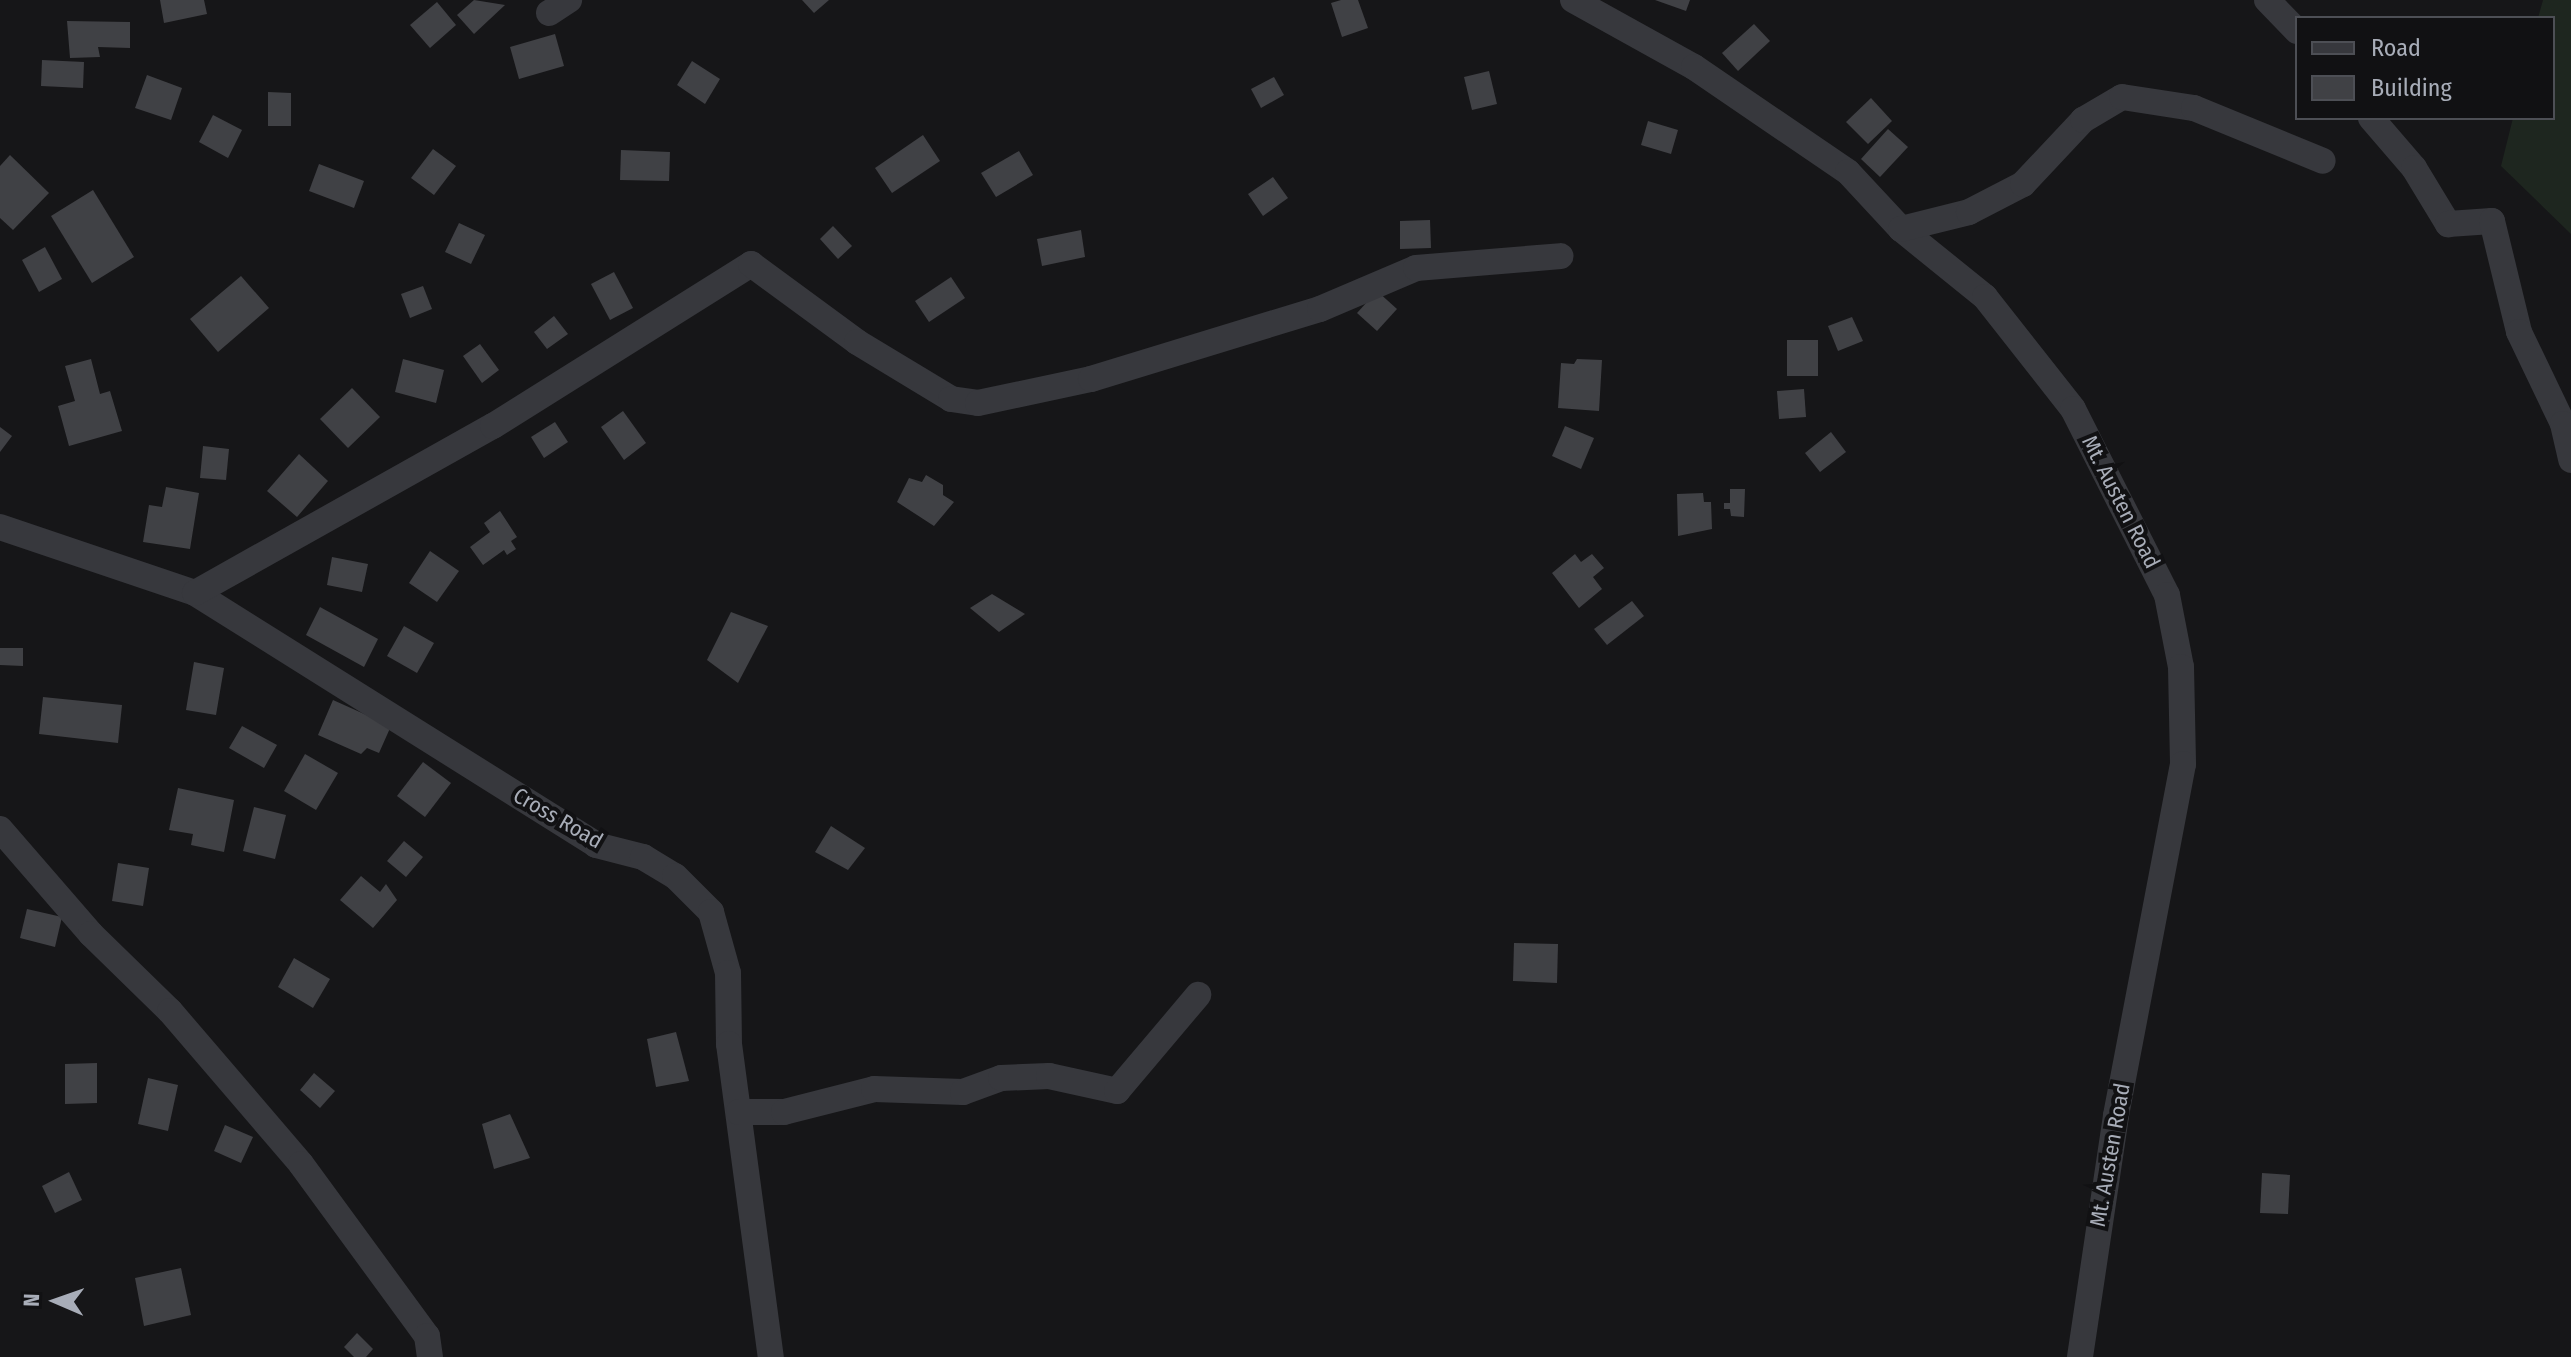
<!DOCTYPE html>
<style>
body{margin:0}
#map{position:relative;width:2571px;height:1357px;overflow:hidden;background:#161618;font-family:"Fira Sans Condensed",sans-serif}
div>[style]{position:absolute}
.green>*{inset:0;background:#1e261f}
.building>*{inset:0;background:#404145}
.minor>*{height:26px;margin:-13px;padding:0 13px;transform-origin:13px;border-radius:13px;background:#37383d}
span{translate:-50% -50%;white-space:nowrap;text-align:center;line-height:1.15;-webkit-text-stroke:8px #111113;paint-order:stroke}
.street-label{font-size:22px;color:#a8adb8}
.legend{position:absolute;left:2295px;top:16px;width:260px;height:104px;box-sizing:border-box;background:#111113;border:2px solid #4d4f55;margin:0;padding:10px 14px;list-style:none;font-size:24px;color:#a8adb8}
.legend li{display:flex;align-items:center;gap:16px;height:40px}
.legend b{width:40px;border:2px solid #4d4f55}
.north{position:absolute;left:16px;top:1261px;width:80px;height:80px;-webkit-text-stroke:6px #111113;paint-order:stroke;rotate:272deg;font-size:22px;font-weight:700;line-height:32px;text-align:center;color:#a8adb8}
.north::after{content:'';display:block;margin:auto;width:28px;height:36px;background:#a8adb8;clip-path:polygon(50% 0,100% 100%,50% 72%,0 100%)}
</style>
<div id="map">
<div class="green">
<div style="clip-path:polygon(2543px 0,2571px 0,2571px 234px,2501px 166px,2513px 118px,2553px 118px,2553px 18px,2538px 18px)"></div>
</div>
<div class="building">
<div style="clip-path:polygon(160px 0,204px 0,207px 14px,164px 23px)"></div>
<div style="clip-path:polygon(474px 0,505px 5px,474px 34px,457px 15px)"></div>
<div style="clip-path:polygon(802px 0,829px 0,814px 13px)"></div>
<div style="clip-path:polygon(1341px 0,1358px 0,1368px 28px,1342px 37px,1331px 3px)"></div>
<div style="clip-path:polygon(1655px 0,1690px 0,1686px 11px)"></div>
<div style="clip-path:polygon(437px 2px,456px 25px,430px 48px,410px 25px)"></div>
<div style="clip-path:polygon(67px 21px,130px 22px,130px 48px,98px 47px,100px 57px,70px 58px)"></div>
<div style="clip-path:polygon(1754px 24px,1770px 41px,1738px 71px,1722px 53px)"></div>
<div style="clip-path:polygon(555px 34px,564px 66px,519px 79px,510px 47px)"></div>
<div style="clip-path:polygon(42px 60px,84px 62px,83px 88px,41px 86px)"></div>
<div style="clip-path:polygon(692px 61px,720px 79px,705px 104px,677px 85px)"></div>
<div style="clip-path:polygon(1489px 71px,1497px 104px,1472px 110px,1464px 77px)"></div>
<div style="clip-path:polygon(147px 75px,182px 88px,171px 120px,135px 108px)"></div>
<div style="clip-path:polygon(1274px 77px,1284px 95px,1261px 108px,1251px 89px)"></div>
<div style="clip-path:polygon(268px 92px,291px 93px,291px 126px,268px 126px)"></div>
<div style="clip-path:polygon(1871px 98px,1892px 121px,1868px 144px,1846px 122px)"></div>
<div style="clip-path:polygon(213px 115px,242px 130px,228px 158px,199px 142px)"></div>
<div style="clip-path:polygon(1648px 121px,1678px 130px,1671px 154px,1641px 145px)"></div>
<div style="clip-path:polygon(1888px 129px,1908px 147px,1880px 177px,1861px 159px)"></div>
<div style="clip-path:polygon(923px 135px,940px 161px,892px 193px,875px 168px)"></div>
<div style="clip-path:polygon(433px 149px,456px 166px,434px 195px,411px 178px)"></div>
<div style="clip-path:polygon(621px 150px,670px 152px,669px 181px,620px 180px)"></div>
<div style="clip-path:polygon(1019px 151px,1033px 175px,996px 197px,981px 173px)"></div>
<div style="clip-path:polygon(10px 155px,49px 193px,13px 230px,0 218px,0 166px)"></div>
<div style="clip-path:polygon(319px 164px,364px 181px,354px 208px,309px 191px)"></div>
<div style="clip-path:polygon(1273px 177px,1288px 198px,1263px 216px,1248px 194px)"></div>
<div style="clip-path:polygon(93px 190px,134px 257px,92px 283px,51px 216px)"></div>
<div style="clip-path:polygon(1430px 220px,1431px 248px,1400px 249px,1400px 221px)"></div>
<div style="clip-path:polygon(459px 223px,485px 235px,471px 264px,445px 252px)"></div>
<div style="clip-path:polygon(833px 226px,852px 246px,838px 259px,820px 239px)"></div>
<div style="clip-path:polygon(1081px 230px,1085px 257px,1042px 266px,1037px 239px)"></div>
<div style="clip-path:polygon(45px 247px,62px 279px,39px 292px,22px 260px)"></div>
<div style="clip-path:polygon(614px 272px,633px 308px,610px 320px,591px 284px)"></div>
<div style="clip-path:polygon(241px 276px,269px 308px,218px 352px,190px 319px)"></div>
<div style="clip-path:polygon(951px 277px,965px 298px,929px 322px,915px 301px)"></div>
<div style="clip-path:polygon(423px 286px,432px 309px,410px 318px,401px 294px)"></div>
<div style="clip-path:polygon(1377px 291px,1397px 309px,1377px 331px,1357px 313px)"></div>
<div style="clip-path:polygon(554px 316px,568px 334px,547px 349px,534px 332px)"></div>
<div style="clip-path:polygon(1852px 317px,1863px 341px,1838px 351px,1828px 326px)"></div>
<div style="clip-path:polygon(1787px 340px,1818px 340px,1818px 376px,1787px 376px)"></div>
<div style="clip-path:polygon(480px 344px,499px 370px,482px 383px,463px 356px)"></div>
<div style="clip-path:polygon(91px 359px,100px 394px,110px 391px,122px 431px,69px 446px,58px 406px,75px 401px,65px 366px)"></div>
<div style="clip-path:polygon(403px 359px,444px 370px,436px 403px,395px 392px)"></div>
<div style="clip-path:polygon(1577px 359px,1602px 360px,1599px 411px,1558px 408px,1561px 363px,1574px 364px)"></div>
<div style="clip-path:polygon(352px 388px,380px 417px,348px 448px,320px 419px)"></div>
<div style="clip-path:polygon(1804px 389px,1806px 417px,1779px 419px,1777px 391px)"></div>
<div style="clip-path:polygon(623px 411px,646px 443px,624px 460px,601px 427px)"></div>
<div style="clip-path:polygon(555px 422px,568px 442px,544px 458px,531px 437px)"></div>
<div style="clip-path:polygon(1565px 426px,1594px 438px,1581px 469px,1552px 456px)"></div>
<div style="clip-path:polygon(0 427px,12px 436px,0 452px)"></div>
<div style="clip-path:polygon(1831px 432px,1846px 452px,1820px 472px,1805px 453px)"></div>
<div style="clip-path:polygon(203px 446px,229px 449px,226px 480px,200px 478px)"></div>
<div style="clip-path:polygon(299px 454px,328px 481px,297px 517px,267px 491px)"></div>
<div style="clip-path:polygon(926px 475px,943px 485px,943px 495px,954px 502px,934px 526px,897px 502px,909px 478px,922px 482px)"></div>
<div style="clip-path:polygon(166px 487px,199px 493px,190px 549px,143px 542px,149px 505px,162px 507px)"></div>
<div style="clip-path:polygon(1730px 489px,1745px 489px,1744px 517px,1731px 516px,1730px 509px,1724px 509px,1724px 503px,1730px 503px)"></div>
<div style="clip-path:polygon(1703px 493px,1704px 502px,1711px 502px,1712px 529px,1678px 536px,1677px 494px)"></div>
<div style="clip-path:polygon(500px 511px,517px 537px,511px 541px,516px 549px,507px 555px,504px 550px,483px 565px,470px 547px,490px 532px,484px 523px)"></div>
<div style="clip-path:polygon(430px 551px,459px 571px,437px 602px,409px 583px)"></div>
<div style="clip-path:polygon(1575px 554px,1581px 562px,1592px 554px,1604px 568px,1593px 577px,1602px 589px,1579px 608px,1552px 573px)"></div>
<div style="clip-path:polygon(332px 557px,368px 564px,362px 592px,327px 585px)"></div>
<div style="clip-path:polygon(992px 594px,1025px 614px,999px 632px,970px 608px)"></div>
<div style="clip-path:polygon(1632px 601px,1644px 616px,1607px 645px,1594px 629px)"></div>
<div style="clip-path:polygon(320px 607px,378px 639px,364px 667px,306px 635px)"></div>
<div style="clip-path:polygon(731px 612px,768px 626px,738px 683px,707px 660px)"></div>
<div style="clip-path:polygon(404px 626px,434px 643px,417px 673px,387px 656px)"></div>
<div style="clip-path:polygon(0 648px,23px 648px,23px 666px,0 665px)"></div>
<div style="clip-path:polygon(194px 662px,224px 668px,216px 715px,186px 710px)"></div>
<div style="clip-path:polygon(43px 697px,122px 705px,118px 743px,39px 734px)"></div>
<div style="clip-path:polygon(333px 700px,391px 726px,379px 753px,367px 748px,361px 754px,318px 735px)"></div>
<div style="clip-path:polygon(242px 726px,277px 745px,264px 768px,229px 748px)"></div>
<div style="clip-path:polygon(305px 754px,338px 773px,316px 810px,284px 791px)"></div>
<div style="clip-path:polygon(423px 762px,451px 783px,425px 817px,397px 796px)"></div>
<div style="clip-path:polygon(178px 788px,234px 800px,224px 852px,191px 845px,193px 834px,169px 830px)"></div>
<div style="clip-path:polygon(254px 807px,286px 815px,275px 859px,243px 851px)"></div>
<div style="clip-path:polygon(831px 826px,865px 848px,848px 870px,815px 852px)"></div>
<div style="clip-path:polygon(404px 841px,423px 857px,406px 877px,387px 861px)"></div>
<div style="clip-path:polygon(118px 863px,149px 868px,143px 906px,112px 901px)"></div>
<div style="clip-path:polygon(361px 876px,380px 892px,386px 884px,397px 900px,373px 928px,340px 900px)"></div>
<div style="clip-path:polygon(27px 909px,62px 917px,55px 947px,20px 938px)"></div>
<div style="clip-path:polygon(1514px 943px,1558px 944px,1557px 983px,1513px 981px)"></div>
<div style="clip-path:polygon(294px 958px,330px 979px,313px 1008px,278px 987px)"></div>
<div style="clip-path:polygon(676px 1032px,689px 1081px,656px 1087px,647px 1039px)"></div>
<div style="clip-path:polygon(97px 1063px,97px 1103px,65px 1104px,65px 1064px)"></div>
<div style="clip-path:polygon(314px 1073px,335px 1091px,320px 1108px,300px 1090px)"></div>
<div style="clip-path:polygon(148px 1078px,178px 1085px,168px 1131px,138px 1124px)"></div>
<div style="clip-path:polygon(510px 1114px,530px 1158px,494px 1169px,482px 1124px)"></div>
<div style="clip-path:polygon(225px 1125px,253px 1137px,241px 1163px,214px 1151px)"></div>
<div style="clip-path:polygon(69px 1172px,82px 1200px,55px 1213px,42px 1186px)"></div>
<div style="clip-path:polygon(2262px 1173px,2290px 1175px,2288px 1214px,2260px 1213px)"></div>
<div style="clip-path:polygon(181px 1268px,191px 1315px,144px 1326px,135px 1278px)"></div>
<div style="clip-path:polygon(357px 1333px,373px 1349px,366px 1357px,354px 1357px,344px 1347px)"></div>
</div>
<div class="minor">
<div style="left:1573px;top:0;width:138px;rotate:29deg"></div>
<div style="left:1694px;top:67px;width:186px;rotate:34.3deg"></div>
<div style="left:1848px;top:172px;width:78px;rotate:47.1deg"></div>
<div style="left:1901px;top:229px;width:108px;rotate:39deg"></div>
<div style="left:1985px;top:297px;width:142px;rotate:51.8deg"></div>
<div style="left:2073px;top:409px;width:208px;rotate:63.2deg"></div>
<div style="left:2167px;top:595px;width:73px;rotate:79deg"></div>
<div style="left:2181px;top:667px;width:97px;rotate:88.8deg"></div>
<div style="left:2183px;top:764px;width:358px;rotate:100.8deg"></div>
<div style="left:2116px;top:1116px;width:244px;rotate:98.5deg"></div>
<div style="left:2267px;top:0;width:43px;rotate:45.9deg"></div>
<div style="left:549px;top:13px;width:24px;rotate:-33deg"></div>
<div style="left:2371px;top:118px;width:66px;rotate:49.3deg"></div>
<div style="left:2414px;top:168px;width:66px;rotate:58.7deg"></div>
<div style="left:2448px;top:224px;width:44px;rotate:-3.9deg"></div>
<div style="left:2492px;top:221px;width:114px;rotate:76.3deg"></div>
<div style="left:2519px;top:332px;width:102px;rotate:64.4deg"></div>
<div style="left:2563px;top:424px;width:37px;rotate:77deg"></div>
<div style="left:1901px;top:229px;width:70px;rotate:-14deg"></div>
<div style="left:1969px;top:212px;width:61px;rotate:-27.4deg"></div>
<div style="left:2023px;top:184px;width:88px;rotate:-46.8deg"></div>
<div style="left:2083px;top:120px;width:45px;rotate:-30.5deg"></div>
<div style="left:2122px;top:97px;width:73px;rotate:8.7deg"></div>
<div style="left:2194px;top:108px;width:139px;rotate:22.3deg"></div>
<div style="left:0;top:527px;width:206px;rotate:18.7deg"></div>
<div style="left:195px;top:593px;width:474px;rotate:32.1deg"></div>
<div style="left:596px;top:845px;width:49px;rotate:14.3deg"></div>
<div style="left:643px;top:857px;width:37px;rotate:31deg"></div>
<div style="left:675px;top:876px;width:51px;rotate:45deg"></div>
<div style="left:711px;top:912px;width:63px;rotate:74.4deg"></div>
<div style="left:728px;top:973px;width:71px;rotate:89.2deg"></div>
<div style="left:729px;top:1044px;width:316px;rotate:82.4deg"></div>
<div style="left:195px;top:593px;width:342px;rotate:-29.3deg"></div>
<div style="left:493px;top:426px;width:305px;rotate:-32.1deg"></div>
<div style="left:751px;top:264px;width:132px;rotate:36.3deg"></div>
<div style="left:857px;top:342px;width:110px;rotate:31.2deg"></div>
<div style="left:951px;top:399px;width:27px;rotate:8deg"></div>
<div style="left:978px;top:403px;width:116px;rotate:-12deg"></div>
<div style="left:1091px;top:379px;width:239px;rotate:-17deg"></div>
<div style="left:1320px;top:309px;width:104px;rotate:-23.1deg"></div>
<div style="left:1416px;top:268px;width:145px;rotate:-4.7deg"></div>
<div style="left:0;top:829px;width:139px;rotate:49.1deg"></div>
<div style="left:91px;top:934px;width:110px;rotate:44.3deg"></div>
<div style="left:170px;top:1011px;width:201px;rotate:49.4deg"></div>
<div style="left:301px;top:1164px;width:213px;rotate:53.8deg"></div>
<div style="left:427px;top:1336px;width:21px;rotate:82deg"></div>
<div style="left:739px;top:1112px;width:45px"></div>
<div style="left:784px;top:1112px;width:93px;rotate:-14.3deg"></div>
<div style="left:874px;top:1089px;width:89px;rotate:1.9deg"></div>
<div style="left:963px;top:1092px;width:40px;rotate:-20.2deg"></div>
<div style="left:1001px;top:1078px;width:48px;rotate:-2.4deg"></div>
<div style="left:1049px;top:1076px;width:70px;rotate:12.4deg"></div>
<div style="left:1117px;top:1091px;width:126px;rotate:-49.8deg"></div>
</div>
<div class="street-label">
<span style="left:2121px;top:502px;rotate:63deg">Mt. Austen Road</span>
<span style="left:558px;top:818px;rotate:30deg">Cross Road</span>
<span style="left:2110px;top:1155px;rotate:-80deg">Mt. Austen Road</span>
</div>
<ul class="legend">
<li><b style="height:10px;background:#37383d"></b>Road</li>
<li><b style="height:22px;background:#404145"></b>Building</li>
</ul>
<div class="north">N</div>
</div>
